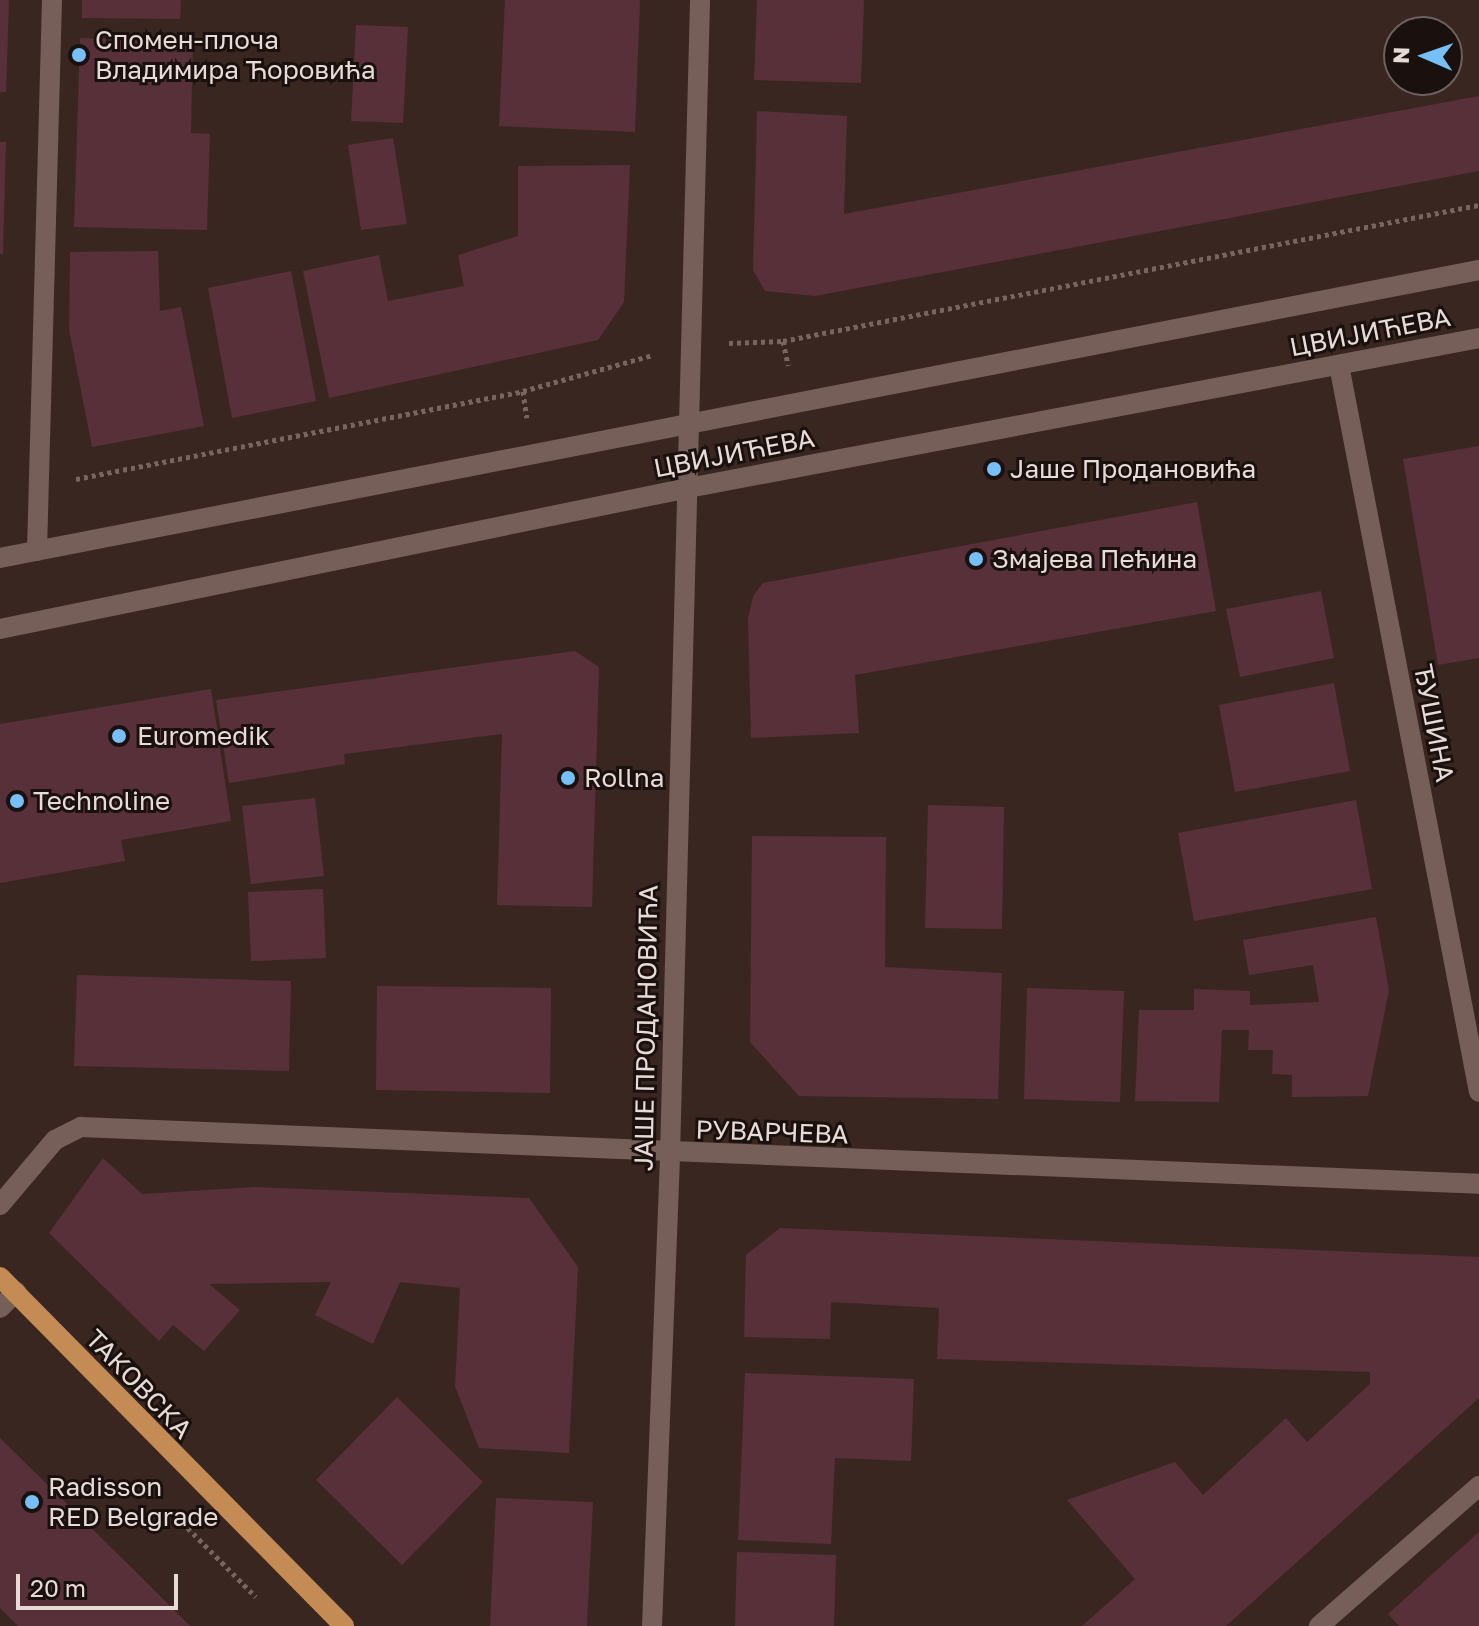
<!DOCTYPE html>
<meta charset="utf-8">
<style>
body{margin:0}
#map{position:relative;width:1479px;height:1626px;overflow:hidden;background:#3a2620;font-family:"Golos Text",sans-serif}
div>[style]{position:absolute}
.building>*{inset:0;background:#573039}
.path>*{height:5px;margin-top:-2.5px;transform-origin:0;background:repeating-linear-gradient(90deg,#776560 0 4px,transparent 0 8px)}
.service>*{height:20px;margin:-10px;padding:0 10px;transform-origin:10px;border-radius:10px;background:#765f58}
.minor>*{height:20px;margin:-10px;padding:0 10px;transform-origin:10px;border-radius:10px;background:#765f58}
.secondary>*{height:20px;margin:-10px;padding:0 10px;transform-origin:10px;border-radius:10px;background:#765f58}
.primary>*{height:20px;margin:-10px;padding:0 10px;transform-origin:10px;border-radius:10px;background:#c48c54}
.dots>*{width:22px;height:22px;translate:-50% -50%;box-sizing:border-box;border:4px solid #1a110f;border-radius:50%}
span{translate:-50% -50%;white-space:nowrap;text-align:center;line-height:1.15;-webkit-text-stroke:6px #1a110f;paint-order:stroke}
.poi-label{font-size:26px;color:#e8dad6}
.left{translate:0 -50%;text-align:left}
.street-label{font-size:26px;color:#e8dad6}
.north{position:absolute;left:1383px;top:16px;width:80px;height:80px;box-sizing:border-box;background:#1a110f;border:2px solid #6c615f;border-radius:50%;rotate:272deg;font-size:22px;font-weight:700;line-height:32px;text-align:center;color:#e8dad6}
.north::after{content:'';display:block;margin:auto;width:28px;height:36px;background:#76c0f7;clip-path:polygon(50% 0,100% 100%,50% 72%,0 100%)}
.scale{position:absolute;left:16px;top:1574px;width:162px;height:36px;box-sizing:border-box;border:4px solid #e8dad6;border-top:0;padding-left:10px;font-size:24px;line-height:28px;white-space:nowrap;color:#e8dad6;-webkit-text-stroke:6px #1a110f;paint-order:stroke}
</style>
<div id="map">
<div class="building">
<div style="clip-path:polygon(0 0,9px 0,6px 92px,0 92px)"></div>
<div style="clip-path:polygon(82px 0,181px 0,180px 19px,82px 18px)"></div>
<div style="clip-path:polygon(505px 0,640px 0,635px 132px,499px 126px)"></div>
<div style="clip-path:polygon(757px 0,864px 0,861px 83px,754px 80px)"></div>
<div style="clip-path:polygon(356px 25px,408px 27px,403px 123px,351px 121px)"></div>
<div style="clip-path:polygon(80px 38px,193px 41px,191px 133px,210px 134px,207px 230px,74px 227px)"></div>
<div style="clip-path:polygon(1479px 96px,1479px 171px,815px 296px,765px 291px,753px 270px,757px 111px,847px 116px,844px 214px)"></div>
<div style="clip-path:polygon(393px 138px,407px 224px,361px 230px,348px 145px)"></div>
<div style="clip-path:polygon(0 142px,6px 142px,3px 254px,0 254px)"></div>
<div style="clip-path:polygon(630px 165px,624px 302px,598px 340px,329px 398px,303px 271px,379px 255px,388px 301px,464px 286px,458px 255px,518px 236px,518px 166px)"></div>
<div style="clip-path:polygon(158px 251px,160px 311px,181px 307px,204px 426px,92px 447px,69px 329px,70px 252px)"></div>
<div style="clip-path:polygon(291px 271px,316px 401px,232px 418px,208px 288px)"></div>
<div style="clip-path:polygon(1479px 446px,1479px 658px,1438px 665px,1403px 459px)"></div>
<div style="clip-path:polygon(1197px 502px,1216px 611px,855px 675px,859px 733px,751px 738px,748px 619px,753px 596px,763px 583px)"></div>
<div style="clip-path:polygon(1321px 591px,1334px 658px,1240px 677px,1226px 609px)"></div>
<div style="clip-path:polygon(575px 651px,599px 667px,592px 907px,497px 905px,502px 734px,344px 754px,345px 764px,229px 783px,216px 700px)"></div>
<div style="clip-path:polygon(1334px 683px,1350px 771px,1235px 792px,1219px 705px)"></div>
<div style="clip-path:polygon(211px 689px,231px 821px,121px 840px,125px 861px,0 883px,0 724px)"></div>
<div style="clip-path:polygon(315px 798px,324px 876px,251px 884px,242px 806px)"></div>
<div style="clip-path:polygon(1356px 800px,1372px 889px,1194px 921px,1178px 833px)"></div>
<div style="clip-path:polygon(928px 805px,1004px 807px,1002px 929px,925px 928px)"></div>
<div style="clip-path:polygon(752px 836px,886px 837px,885px 967px,1002px 973px,998px 1099px,799px 1096px,750px 1042px)"></div>
<div style="clip-path:polygon(323px 889px,326px 958px,251px 961px,248px 892px)"></div>
<div style="clip-path:polygon(1376px 917px,1389px 990px,1368px 1096px,1292px 1097px,1292px 1075px,1272px 1074px,1273px 1050px,1248px 1050px,1249px 1030px,1222px 1030px,1219px 1102px,1135px 1101px,1139px 1010px,1194px 1010px,1194px 989px,1250px 991px,1250px 1005px,1319px 1002px,1313px 965px,1249px 975px,1243px 940px)"></div>
<div style="clip-path:polygon(77px 975px,291px 981px,289px 1071px,74px 1066px)"></div>
<div style="clip-path:polygon(377px 986px,551px 988px,550px 1093px,376px 1090px)"></div>
<div style="clip-path:polygon(1027px 988px,1124px 991px,1120px 1102px,1024px 1099px)"></div>
<div style="clip-path:polygon(103px 1158px,142px 1194px,255px 1187px,529px 1198px,578px 1267px,569px 1453px,479px 1448px,455px 1386px,460px 1288px,400px 1282px,373px 1344px,315px 1315px,331px 1282px,209px 1284px,240px 1310px,204px 1351px,173px 1325px,159px 1341px,49px 1233px)"></div>
<div style="clip-path:polygon(780px 1228px,1479px 1257px,1479px 1398px,1226px 1626px,1082px 1626px,1135px 1579px,1067px 1500px,1175px 1462px,1203px 1495px,1286px 1418px,1307px 1442px,1370px 1384px,1370px 1372px,937px 1359px,939px 1308px,831px 1302px,830px 1339px,744px 1337px,746px 1255px)"></div>
<div style="clip-path:polygon(745px 1373px,914px 1379px,911px 1461px,835px 1458px,831px 1544px,738px 1540px)"></div>
<div style="clip-path:polygon(397px 1397px,483px 1482px,402px 1565px,316px 1480px)"></div>
<div style="clip-path:polygon(0 1438px,130px 1566px,190px 1626px,18px 1626px,0 1608px)"></div>
<div style="clip-path:polygon(496px 1498px,593px 1502px,587px 1626px,490px 1626px)"></div>
<div style="clip-path:polygon(1479px 1532px,1479px 1626px,1399px 1626px,1388px 1614px)"></div>
<div style="clip-path:polygon(737px 1552px,836px 1555px,834px 1626px,735px 1626px)"></div>
</div>
<div class="path">
<div style="left:783px;top:341px;width:25px;rotate:78deg"></div>
<div style="left:729px;top:343px;width:54px;rotate:-2.1deg"></div>
<div style="left:783px;top:341px;width:709px;rotate:-11.06deg"></div>
<div style="left:523px;top:391px;width:27px;rotate:82deg"></div>
<div style="left:76px;top:479px;width:456px;rotate:-11.1deg"></div>
<div style="left:523px;top:391px;width:135px;rotate:-15.5deg"></div>
<div style="left:182px;top:1522px;width:105px;rotate:45.4deg"></div>
</div>
<div class="service">
<div style="left:0;top:1308px;width:23px;rotate:-45deg"></div>
</div>
<div class="minor">
<div style="left:1339px;top:365px;width:740px;rotate:79.1deg"></div>
<div style="left:37px;top:551px;width:551px;rotate:-88.44deg"></div>
<div style="left:0;top:1205px;width:85px;rotate:-49.8deg"></div>
<div style="left:55px;top:1140px;width:29px;rotate:-27deg"></div>
<div style="left:81px;top:1127px;width:1399px;rotate:2.33deg"></div>
<div style="left:652px;top:1626px;width:471px;rotate:-87.8deg"></div>
<div style="left:670px;top:1155px;width:1155px;rotate:-88.51deg"></div>
<div style="left:1319px;top:1626px;width:213px;rotate:-41.2deg"></div>
</div>
<div class="secondary">
<div style="left:0;top:558px;width:1507px;rotate:-11.02deg"></div>
<div style="left:0;top:629px;width:697px;rotate:-11.58deg"></div>
<div style="left:683px;top:489px;width:810px;rotate:-10.74deg"></div>
</div>
<div class="primary">
<div style="left:0;top:1277px;width:490px;rotate:45.4deg"></div>
</div>
<div class="dots">
<div style="left:79px;top:55px;background:#76c0f7"></div>
<div style="left:994px;top:469px;background:#76c0f7"></div>
<div style="left:976px;top:559px;background:#76c0f7"></div>
<div style="left:119px;top:736px;background:#76c0f7"></div>
<div style="left:568px;top:778px;background:#76c0f7"></div>
<div style="left:17px;top:801px;background:#76c0f7"></div>
<div style="left:32px;top:1502px;background:#76c0f7"></div>
</div>
<div class="poi-label">
<span class="left" style="left:95px;top:55px">Спомен-плоча<br>Владимира Ћоровића</span>
<span class="left" style="left:1010px;top:469px">Јаше Продановића</span>
<span class="left" style="left:992px;top:559px">Змајева Пећина</span>
<span class="left" style="left:137px;top:736px">Euromedik</span>
<span class="left" style="left:584px;top:778px">Rollna</span>
<span class="left" style="left:33px;top:801px">Technoline</span>
<span class="left" style="left:48px;top:1502px">Radisson<br>RED Belgrade</span>
</div>
<div class="street-label">
<span style="left:1370px;top:332px;rotate:-11deg">ЦВИЈИЋЕВА</span>
<span style="left:734px;top:453px;rotate:-11deg">ЦВИЈИЋЕВА</span>
<span style="left:1434px;top:723px;rotate:79deg">ЂУШИНА</span>
<span style="left:646px;top:1028px;rotate:-89deg">ЈАШЕ ПРОДАНОВИЋА</span>
<span style="left:772px;top:1132px;rotate:2deg">РУВАРЧЕВА</span>
<span style="left:139px;top:1384px;rotate:46deg">ТАКОВСКА</span>
</div>
<div class="north">N</div>
<div class="scale">20 m</div>
</div>
